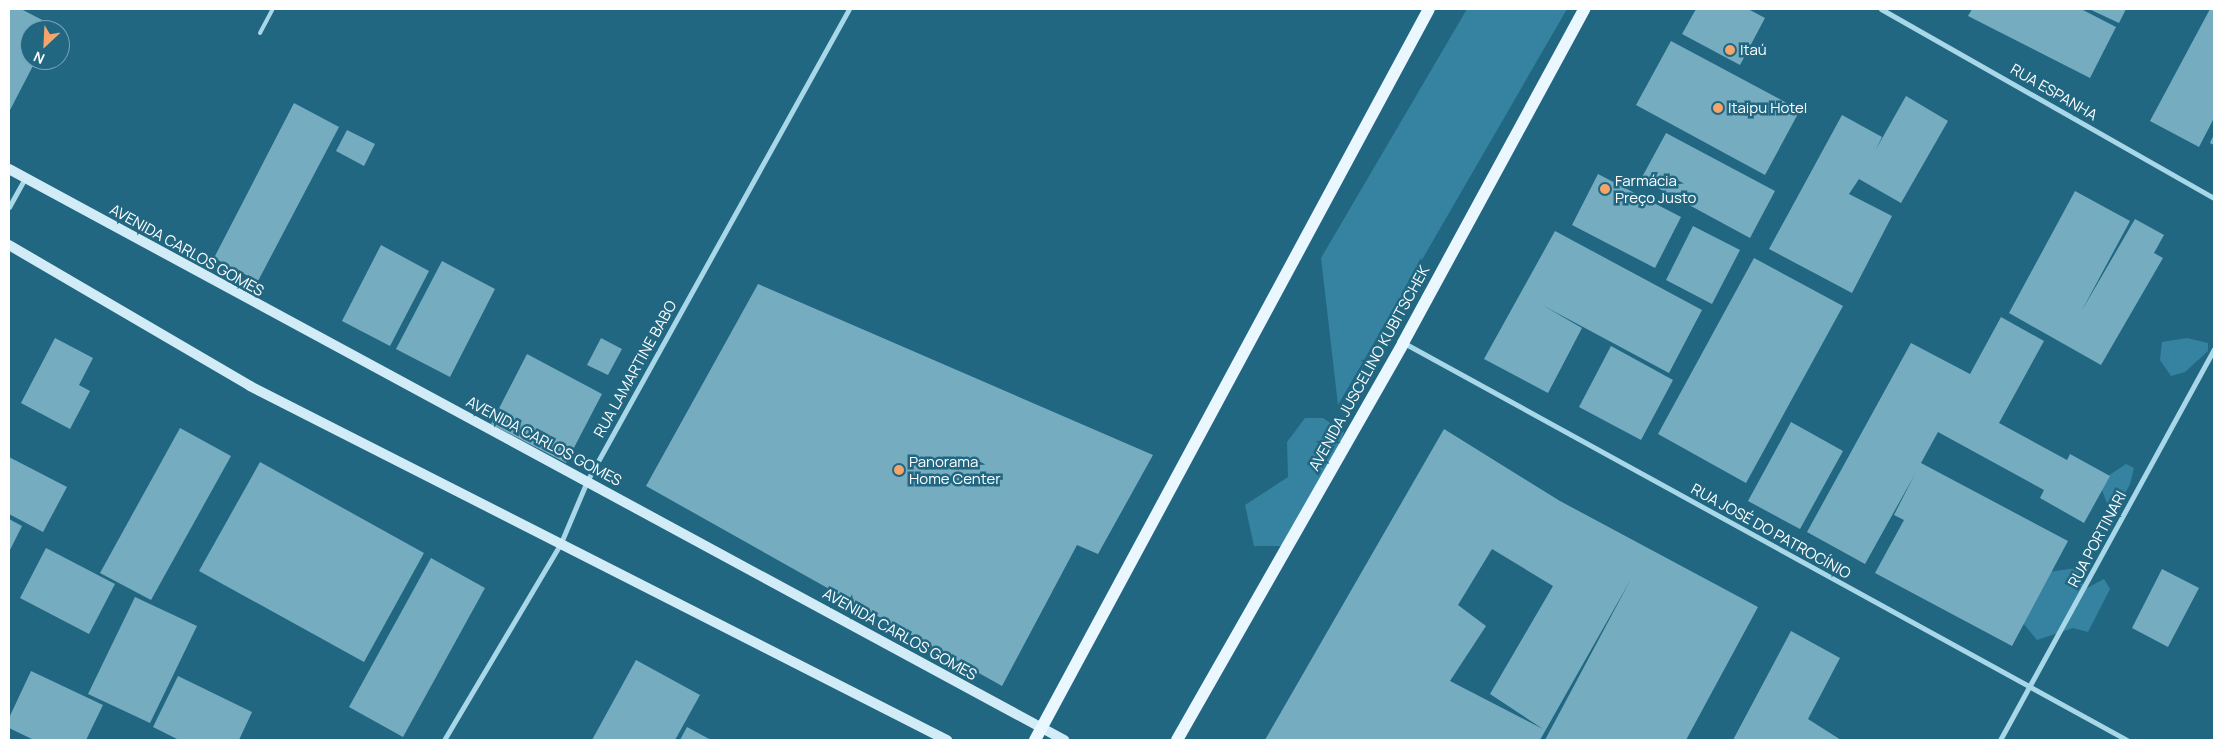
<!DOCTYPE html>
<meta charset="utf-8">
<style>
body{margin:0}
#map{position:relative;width:2223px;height:749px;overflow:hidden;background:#216782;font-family:Manrope,sans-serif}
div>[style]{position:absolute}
.green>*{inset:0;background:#3583a0}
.building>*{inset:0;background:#76acc0}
.lane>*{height:4px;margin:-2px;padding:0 2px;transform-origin:2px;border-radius:2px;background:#a8d7e8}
.street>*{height:5px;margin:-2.5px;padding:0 2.5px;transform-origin:2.5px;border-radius:2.5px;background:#a8d7e8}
.secondary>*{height:10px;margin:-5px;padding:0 5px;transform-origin:5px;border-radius:5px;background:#d2ecf7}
.primary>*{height:12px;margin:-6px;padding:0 6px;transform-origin:6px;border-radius:6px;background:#eaf7fe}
.dots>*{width:14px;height:14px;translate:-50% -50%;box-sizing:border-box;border:2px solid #216782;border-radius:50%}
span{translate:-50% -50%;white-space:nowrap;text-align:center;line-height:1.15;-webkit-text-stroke:5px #216782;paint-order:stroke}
.poi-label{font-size:15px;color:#fff}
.left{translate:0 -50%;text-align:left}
.street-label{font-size:15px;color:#fff}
.frame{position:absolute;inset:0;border:10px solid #fff;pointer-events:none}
.north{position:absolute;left:20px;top:20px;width:50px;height:50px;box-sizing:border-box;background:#216782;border:1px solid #7aa4b4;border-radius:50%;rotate:205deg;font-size:14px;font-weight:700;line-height:20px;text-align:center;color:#fff}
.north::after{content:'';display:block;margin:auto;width:18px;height:22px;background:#f5a569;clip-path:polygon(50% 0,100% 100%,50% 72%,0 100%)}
</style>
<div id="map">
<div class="green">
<div style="clip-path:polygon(1467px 9px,1567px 9px,1338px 405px,1321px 258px)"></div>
<div style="clip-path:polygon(2187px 338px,2208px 343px,2208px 351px,2185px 372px,2171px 376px,2160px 360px,2162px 342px)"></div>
<div style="clip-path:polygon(1305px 418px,1323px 418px,1344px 432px,1338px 449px,1281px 546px,1254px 546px,1245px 505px,1288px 477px,1287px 442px)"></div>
<div style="clip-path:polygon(2126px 464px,2134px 468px,2130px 484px,2121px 501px,2108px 506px,2099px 482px)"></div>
<div style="clip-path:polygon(2077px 568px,2085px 589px,2104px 579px,2110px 589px,2088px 632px,2073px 628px,2037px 640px,2022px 622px,2048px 572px)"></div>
</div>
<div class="building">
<div style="clip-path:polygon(9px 9px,21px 9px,54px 26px,52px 30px,30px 30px,30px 60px,36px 60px,9px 112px)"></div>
<div style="clip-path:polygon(1696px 9px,1748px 9px,1765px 18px,1740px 65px,1682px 34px)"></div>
<div style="clip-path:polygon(1972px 9px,2081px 9px,2116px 27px,2090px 78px,1968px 16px)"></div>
<div style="clip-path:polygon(2089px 9px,2126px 9px,2119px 23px)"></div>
<div style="clip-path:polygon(2210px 9px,2214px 10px,2214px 118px,2199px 147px,2150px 121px)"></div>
<div style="clip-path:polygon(1671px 41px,1800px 110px,1765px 175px,1636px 105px)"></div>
<div style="clip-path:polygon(1906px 96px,1948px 121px,1901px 203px,1859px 179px,1849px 194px,1892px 216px,1852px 293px,1769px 249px,1842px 115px,1882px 137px,1875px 151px)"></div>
<div style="clip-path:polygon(294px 103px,339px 127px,258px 281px,214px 258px)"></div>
<div style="clip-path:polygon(347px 130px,375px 144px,364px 166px,336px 151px)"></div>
<div style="clip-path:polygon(1666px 133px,1775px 191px,1750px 238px,1641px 179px)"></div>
<div style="clip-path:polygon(2214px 134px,2214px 145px,2210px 143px)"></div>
<div style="clip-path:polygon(1598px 174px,1681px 217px,1655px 268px,1572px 225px)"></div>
<div style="clip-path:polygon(2075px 191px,2130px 221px,2081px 312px,2135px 219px,2164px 235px,2154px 253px,2163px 258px,2101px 365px,2009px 313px)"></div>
<div style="clip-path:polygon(1693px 226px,1740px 250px,1712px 304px,1666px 280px)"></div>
<div style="clip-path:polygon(1555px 231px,1702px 310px,1669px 373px,1542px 305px,1582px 328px,1548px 393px,1484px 359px)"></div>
<div style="clip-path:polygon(381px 245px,429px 271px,390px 346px,342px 321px)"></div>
<div style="clip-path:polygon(1754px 258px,1843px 306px,1746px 483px,1658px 434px)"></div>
<div style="clip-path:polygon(442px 261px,495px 289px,450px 377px,396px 349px)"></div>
<div style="clip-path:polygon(758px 284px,1153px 455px,1098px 554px,1077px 545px,1002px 686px,646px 486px)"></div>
<div style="clip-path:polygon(2001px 317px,2044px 341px,1999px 423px,2067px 460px,2070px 454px,2110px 476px,2084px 523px,2040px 498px,2044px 490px,1938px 432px,1921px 463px,2068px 541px,2012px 646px,1875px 573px,1904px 520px,1894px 515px,1915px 474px,1865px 564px,1807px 532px,1911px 343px,1970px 374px)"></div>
<div style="clip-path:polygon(55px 338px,93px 358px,79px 385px,90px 391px,70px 429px,21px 403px)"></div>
<div style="clip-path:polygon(601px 338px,622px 349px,608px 375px,587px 365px)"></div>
<div style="clip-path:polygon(1611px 346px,1673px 380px,1641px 440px,1579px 407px)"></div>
<div style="clip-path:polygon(527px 354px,602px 394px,566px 463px,491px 424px)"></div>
<div style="clip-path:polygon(1791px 422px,1843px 451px,1800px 529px,1748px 501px)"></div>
<div style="clip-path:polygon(180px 428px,231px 456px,151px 600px,100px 573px)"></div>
<div style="clip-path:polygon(evenodd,1444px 429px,1560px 501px,1758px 607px,1686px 740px,1545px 740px,1631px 579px,1540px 740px,1265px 740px,1444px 429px,1492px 549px,1553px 586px,1490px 694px,1543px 729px,1450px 681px,1486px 626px,1458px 605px,1492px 549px)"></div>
<div style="clip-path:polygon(9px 457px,67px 487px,43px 532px,9px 514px)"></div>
<div style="clip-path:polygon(260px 462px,424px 553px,364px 662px,199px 571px)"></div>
<div style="clip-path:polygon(9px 519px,22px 526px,9px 552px)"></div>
<div style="clip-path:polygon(46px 548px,115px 584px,89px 634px,20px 598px)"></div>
<div style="clip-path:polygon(431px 558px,485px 588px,403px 737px,349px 707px)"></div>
<div style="clip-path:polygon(2162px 569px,2199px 588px,2168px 647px,2132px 628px)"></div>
<div style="clip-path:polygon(135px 597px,197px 626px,150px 723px,88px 694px)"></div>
<div style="clip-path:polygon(1791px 631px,1840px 658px,1808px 719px,1841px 740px,1733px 740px)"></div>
<div style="clip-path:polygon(636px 660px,700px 695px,675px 740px,592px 740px)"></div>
<div style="clip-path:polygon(31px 671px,103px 705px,86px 740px,34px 740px,9px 728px,9px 718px)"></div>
<div style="clip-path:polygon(178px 676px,252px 712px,239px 740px,179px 740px,153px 727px)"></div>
<div style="clip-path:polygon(687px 727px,711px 740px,680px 740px)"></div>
</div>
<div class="lane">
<div style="left:260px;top:33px;width:27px;rotate:-62deg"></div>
</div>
<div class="street">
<div style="left:1881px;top:9px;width:383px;rotate:29.6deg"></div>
<div style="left:9px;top:207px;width:33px;rotate:-61deg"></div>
<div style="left:1404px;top:343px;width:825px;rotate:28.77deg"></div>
<div style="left:444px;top:740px;width:227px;rotate:-59.3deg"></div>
<div style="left:560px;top:545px;width:69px;rotate:-67.1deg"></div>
<div style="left:587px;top:481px;width:540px;rotate:-60.97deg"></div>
<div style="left:2000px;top:740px;width:446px;rotate:-61.3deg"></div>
</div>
<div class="secondary">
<div style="left:9px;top:169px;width:1200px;rotate:28.42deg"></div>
<div style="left:9px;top:245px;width:279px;rotate:30.3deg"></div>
<div style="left:250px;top:386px;width:782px;rotate:26.93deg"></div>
</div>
<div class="primary">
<div style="left:1035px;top:740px;width:830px;rotate:-61.68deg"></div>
<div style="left:1177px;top:740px;width:457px;rotate:-60.3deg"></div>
<div style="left:1403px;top:343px;width:380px;rotate:-61.5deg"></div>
</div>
<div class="dots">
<div style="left:1730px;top:50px;background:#f5a569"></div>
<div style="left:1718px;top:108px;background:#f5a569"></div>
<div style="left:1605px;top:189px;background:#f5a569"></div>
<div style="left:899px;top:470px;background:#f5a569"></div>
</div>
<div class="poi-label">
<span class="left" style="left:1740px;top:50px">Itaú</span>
<span class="left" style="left:1728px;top:108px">Itaipu Hotel</span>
<span class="left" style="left:1615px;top:189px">Farmácia<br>Preço Justo</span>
<span class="left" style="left:909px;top:470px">Panorama<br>Home Center</span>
</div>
<div class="street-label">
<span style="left:2054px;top:92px;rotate:30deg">RUA ESPANHA</span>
<span style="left:187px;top:250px;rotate:29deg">AVENIDA CARLOS GOMES</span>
<span style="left:1369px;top:368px;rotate:-61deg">AVENIDA JUSCELINO KUBITSCHEK</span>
<span style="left:635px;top:369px;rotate:-61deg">RUA LAMARTINE BABO</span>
<span style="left:544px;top:441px;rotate:28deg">AVENIDA CARLOS GOMES</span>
<span style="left:1771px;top:531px;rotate:29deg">RUA JOSÉ DO PATROCÍNIO</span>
<span style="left:2097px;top:539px;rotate:-62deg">RUA PORTINARI</span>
<span style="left:900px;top:634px;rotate:29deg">AVENIDA CARLOS GOMES</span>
</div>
<div class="frame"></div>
<div class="north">N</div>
</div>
